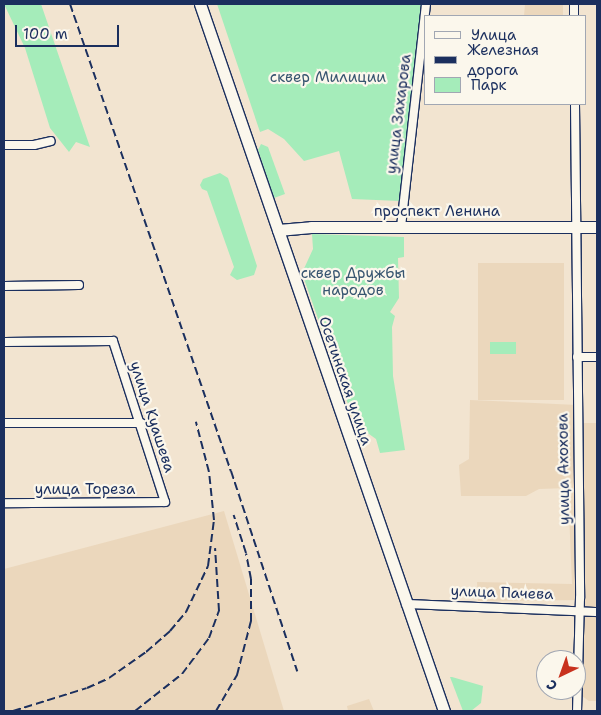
<!DOCTYPE html>
<meta charset="utf-8">
<style>
body{margin:0}
#map{position:relative;width:601px;height:715px;overflow:hidden;background:#f2e4d0;font-family:"Shantell Sans",sans-serif}
div>[style]{position:absolute}
.built>*{inset:0;background:#ebd7bc}
.green>*{inset:0;background:#a5ecba}
.roads{filter:drop-shadow(1px 0 #1b2f5e) drop-shadow(-1px 0 #1b2f5e) drop-shadow(0 1px #1b2f5e) drop-shadow(0 -1px #1b2f5e)}
.minor>*{height:8px;margin:-4px;padding:0 4px;transform-origin:4px;border-radius:4px;background:#fbf7ec}
.secondary>*{height:11px;margin:-5.5px;padding:0 5.5px;transform-origin:5.5px;border-radius:5.5px;background:#fbf7ec}
.rail>*{height:2px;margin-top:-1px;transform-origin:0;background:repeating-linear-gradient(90deg,#1b2f5e 0 8px,transparent 0 12px)}
span{translate:-50% -50%;white-space:nowrap;text-align:center;line-height:1.15;-webkit-text-stroke:4.5px #fbf7ec;paint-order:stroke}
.park-label{font-size:15px;color:#375570}
.street-label{font-size:15px;color:#1b2f5e}
.frame{position:absolute;inset:0;border:5px solid #1b2f5e;pointer-events:none}
.legend{position:absolute;left:424px;top:15px;width:162px;height:90px;box-sizing:border-box;background:#fbf7ec;border:1px solid #a1a7b3;margin:0;padding:6px 9px;list-style:none;font-size:15px;color:#1b2f5e}
.legend li{display:flex;align-items:center;gap:10px;height:25px}
.legend b{width:25px;border:1px solid #a1a7b3}
.north{position:absolute;left:536px;top:650px;width:50px;height:50px;box-sizing:border-box;background:#fbf7ec;border:1px solid #a1a7b3;border-radius:50%;rotate:222deg;font-size:14px;font-weight:700;line-height:20px;text-align:center;color:#1b2f5e}
.north::after{content:'';display:block;margin:auto;width:18px;height:22px;background:#c8321e;clip-path:polygon(50% 0,100% 100%,50% 72%,0 100%)}
.scale{position:absolute;left:15px;top:25px;width:104px;height:22px;box-sizing:border-box;border:2px solid #1b2f5e;border-top:0;padding-left:6px;font-size:15px;line-height:18px;white-space:nowrap;color:#1b2f5e;-webkit-text-stroke:4px #fbf7ec;paint-order:stroke}
</style>
<div id="map">
<div class="built">
<div style="clip-path:polygon(525px 4px,563px 4px,563px 16px,524px 16px)"></div>
<div style="clip-path:polygon(478px 263px,564px 263px,564px 400px,478px 400px)"></div>
<div style="clip-path:polygon(470px 400px,577px 405px,578px 423px,597px 423px,597px 701px,589px 701px,582px 696px,584px 600px,478px 601px,477px 582px,572px 584px,568px 488px,539px 489px,526px 496px,461px 496px,459px 465px,469px 459px)"></div>
<div style="clip-path:polygon(224px 511px,284px 711px,4px 711px,4px 569px)"></div>
<div style="clip-path:polygon(369px 699px,374px 711px,348px 711px,347px 706px)"></div>
</div>
<div class="green">
<div style="clip-path:polygon(4px 4px,41px 4px,90px 147px,76px 142px,69px 152px,50px 128px,25px 48px)"></div>
<div style="clip-path:polygon(217px 4px,423px 4px,400px 201px,352px 199px,339px 151px,304px 161px,284px 139px,268px 129px,260px 132px)"></div>
<div style="clip-path:polygon(261px 144px,268px 147px,285px 194px,274px 198px,258px 150px)"></div>
<div style="clip-path:polygon(220px 173px,228px 178px,257px 266px,254px 275px,237px 280px,230px 275px,234px 267px,207px 191px,202px 189px,200px 185px,203px 179px)"></div>
<div style="clip-path:polygon(312px 234px,404px 237px,404px 257px,398px 258px,399px 298px,390px 312px,395px 316px,392px 327px,393px 376px,405px 450px,380px 453px,376px 439px,355px 424px,302px 273px,313px 249px)"></div>
<div style="clip-path:polygon(490px 342px,516px 342px,516px 354px,490px 354px)"></div>
<div style="clip-path:polygon(452px 677px,483px 686px,481px 703px,471px 711px,463px 711px,450px 677px)"></div>
</div>
<div class="roads">
<div class="minor">
<div style="left:574px;top:4px;width:12px;rotate:90deg"></div>
<div style="left:575px;top:104px;width:494px;rotate:89.4deg"></div>
<div style="left:580px;top:598px;width:113px;rotate:91.5deg"></div>
<div style="left:4px;top:145px;width:30px"></div>
<div style="left:34px;top:145px;width:17px;rotate:-13deg"></div>
<div style="left:401px;top:227px;width:224px;rotate:-83.6deg"></div>
<div style="left:4px;top:286px;width:75px;rotate:-0.8deg"></div>
<div style="left:4px;top:342px;width:109px;rotate:-0.5deg"></div>
<div style="left:113px;top:341px;width:169px;rotate:72.1deg"></div>
<div style="left:165px;top:502px;width:161px;rotate:179.6deg"></div>
<div style="left:577px;top:357px;width:20px"></div>
<div style="left:4px;top:423px;width:137px"></div>
<div style="left:406px;top:604px;width:191px;rotate:2.4deg"></div>
</div>
<div class="secondary">
<div style="left:200px;top:4px;width:748px;rotate:70.96deg"></div>
<div style="left:278px;top:230px;width:33px;rotate:-5deg"></div>
<div style="left:311px;top:227px;width:286px"></div>
</div>
</div>
<div class="rail">
<div style="left:70px;top:4px;width:494px;rotate:71deg"></div>
<div style="left:231px;top:471px;width:211px;rotate:71.7deg"></div>
<div style="left:13px;top:711px;width:77px;rotate:-17.3deg"></div>
<div style="left:87px;top:688px;width:24px;rotate:-24deg"></div>
<div style="left:109px;top:678px;width:45px;rotate:-35.1deg"></div>
<div style="left:146px;top:652px;width:32px;rotate:-41deg"></div>
<div style="left:170px;top:631px;width:25px;rotate:-50deg"></div>
<div style="left:186px;top:612px;width:51px;rotate:-64.4deg"></div>
<div style="left:208px;top:566px;width:46px;rotate:-82.6deg"></div>
<div style="left:214px;top:520px;width:48px;rotate:-95.9deg"></div>
<div style="left:209px;top:472px;width:52px;rotate:-104.6deg"></div>
<div style="left:135px;top:711px;width:60px;rotate:-38.2deg"></div>
<div style="left:182px;top:674px;width:45px;rotate:-53.1deg"></div>
<div style="left:209px;top:638px;width:29px;rotate:-70deg"></div>
<div style="left:219px;top:611px;width:63px;rotate:-93.6deg"></div>
<div style="left:216px;top:711px;width:42px;rotate:-59.7deg"></div>
<div style="left:237px;top:675px;width:56px;rotate:-75.5deg"></div>
<div style="left:251px;top:621px;width:42px;rotate:-90deg"></div>
<div style="left:251px;top:579px;width:26px;rotate:-101deg"></div>
<div style="left:246px;top:553px;width:40px;rotate:-108deg"></div>
</div>
<div class="park-label">
<span style="left:328px;top:78px">сквер Милиции</span>
<span style="left:353px;top:282px">сквер Дружбы<br>народов</span>
</div>
<div class="street-label">
<span style="left:399px;top:114px;rotate:-83deg">улица Захарова</span>
<span style="left:437px;top:212px">проспект Ленина</span>
<span style="left:345px;top:381px;rotate:71deg">Осетинская улица</span>
<span style="left:152px;top:417px;rotate:72deg">улица Куашева</span>
<span style="left:564px;top:469px;rotate:-91deg">улица Ахохова</span>
<span style="left:85px;top:490px">улица Тореза</span>
<span style="left:502px;top:593px;rotate:2deg">улица Пачева</span>
</div>
<div class="frame"></div>
<ul class="legend">
<li><b style="height:6px;background:#fbf7ec"></b>Улица</li>
<li><b style="height:6px;background:#1b2f5e"></b>Железная дорога</li>
<li><b style="height:14px;background:#a5ecba"></b>Парк</li>
</ul>
<div class="north">С</div>
<div class="scale">100 m</div>
</div>
